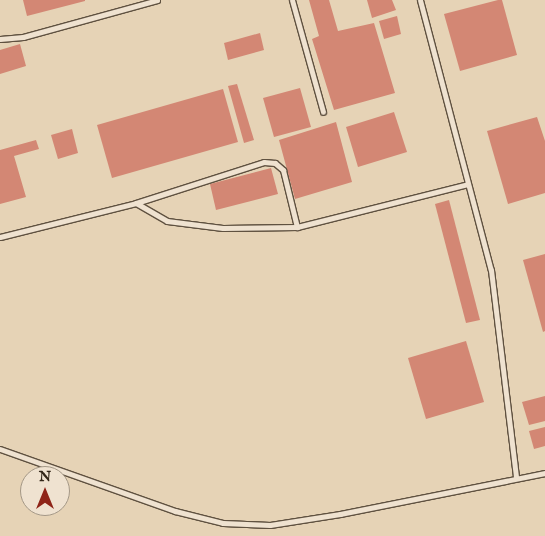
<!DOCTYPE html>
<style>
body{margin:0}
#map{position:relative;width:545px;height:536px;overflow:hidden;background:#e6d3b6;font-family:"IM FELL English",serif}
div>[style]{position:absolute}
.building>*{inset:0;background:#d38774}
.roads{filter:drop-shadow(1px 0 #5f5140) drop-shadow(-1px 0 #5f5140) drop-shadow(0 1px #5f5140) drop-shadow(0 -1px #5f5140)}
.lane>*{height:5px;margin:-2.5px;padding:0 2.5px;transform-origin:2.5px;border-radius:2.5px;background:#efe2d0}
span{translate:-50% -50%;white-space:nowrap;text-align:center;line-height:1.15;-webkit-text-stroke:5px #efe2d0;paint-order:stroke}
.north{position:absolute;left:20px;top:466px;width:50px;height:50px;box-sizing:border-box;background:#efe2d0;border:1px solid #a39786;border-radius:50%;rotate:0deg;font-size:14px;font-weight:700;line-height:20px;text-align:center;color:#322618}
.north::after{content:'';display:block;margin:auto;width:18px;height:22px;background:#8f2418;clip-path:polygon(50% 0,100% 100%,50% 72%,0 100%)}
</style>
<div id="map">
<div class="building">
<div style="clip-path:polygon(23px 0,85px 0,85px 1px,27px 16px)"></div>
<div style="clip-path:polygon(309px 0,329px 0,338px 31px,374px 23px,395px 93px,334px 110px,312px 39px,319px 36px)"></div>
<div style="clip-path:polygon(367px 0,392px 0,396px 10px,372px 18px)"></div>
<div style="clip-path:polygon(498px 0,502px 0,517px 55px,460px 71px,444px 14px)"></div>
<div style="clip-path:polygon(397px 16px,401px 34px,384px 39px,379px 21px)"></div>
<div style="clip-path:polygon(260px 33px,264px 50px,228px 60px,224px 43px)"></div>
<div style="clip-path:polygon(20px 44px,26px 66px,0 74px,0 50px)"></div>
<div style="clip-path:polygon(237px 84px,254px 140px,244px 143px,228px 86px)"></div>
<div style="clip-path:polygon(300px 88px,311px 127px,274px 137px,263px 98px)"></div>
<div style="clip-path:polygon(223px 89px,238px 142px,112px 178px,97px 125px)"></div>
<div style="clip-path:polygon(394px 112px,407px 152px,358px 167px,346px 127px)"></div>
<div style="clip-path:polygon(537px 117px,545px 141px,545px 193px,508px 204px,487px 131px)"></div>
<div style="clip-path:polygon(336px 122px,352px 182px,295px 199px,279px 140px)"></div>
<div style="clip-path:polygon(72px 129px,78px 153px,58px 159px,51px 135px)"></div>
<div style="clip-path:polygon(36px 140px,39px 149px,14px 156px,26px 197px,0 204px,0 150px)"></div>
<div style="clip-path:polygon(271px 168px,278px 194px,216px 210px,210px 184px)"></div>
<div style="clip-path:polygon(449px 200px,480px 320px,466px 323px,435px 204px)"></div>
<div style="clip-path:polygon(545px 254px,545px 331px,543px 332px,523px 260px)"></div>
<div style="clip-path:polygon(466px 341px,484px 402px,426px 419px,408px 358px)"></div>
<div style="clip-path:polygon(545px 396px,545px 421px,529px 425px,522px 402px)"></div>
<div style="clip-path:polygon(545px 427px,545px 446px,534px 449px,529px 431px)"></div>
</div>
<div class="roads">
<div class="lane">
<div style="left:292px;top:0;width:116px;rotate:74.5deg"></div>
<div style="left:420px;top:0;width:279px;rotate:75.3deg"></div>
<div style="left:491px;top:270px;width:209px;rotate:83.1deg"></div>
<div style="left:0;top:39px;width:23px;rotate:-5deg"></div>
<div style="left:23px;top:37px;width:139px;rotate:-15.4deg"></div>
<div style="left:136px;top:203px;width:36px;rotate:30deg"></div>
<div style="left:167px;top:221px;width:56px;rotate:7.1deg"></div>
<div style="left:223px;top:228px;width:74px;rotate:-0.8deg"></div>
<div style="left:0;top:237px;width:140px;rotate:-14deg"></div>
<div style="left:136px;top:203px;width:134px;rotate:-17.8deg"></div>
<div style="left:264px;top:162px;width:11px;rotate:5deg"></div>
<div style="left:275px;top:163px;width:11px;rotate:41deg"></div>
<div style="left:283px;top:170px;width:59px;rotate:76.2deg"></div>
<div style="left:297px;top:227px;width:176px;rotate:-14.1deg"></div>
<div style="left:0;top:449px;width:186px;rotate:19.5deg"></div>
<div style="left:175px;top:511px;width:49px;rotate:14deg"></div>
<div style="left:223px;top:523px;width:47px;rotate:2.4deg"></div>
<div style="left:270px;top:525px;width:71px;rotate:-8.9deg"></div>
<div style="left:340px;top:514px;width:209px;rotate:-11.3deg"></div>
</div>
</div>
<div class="north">N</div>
</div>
